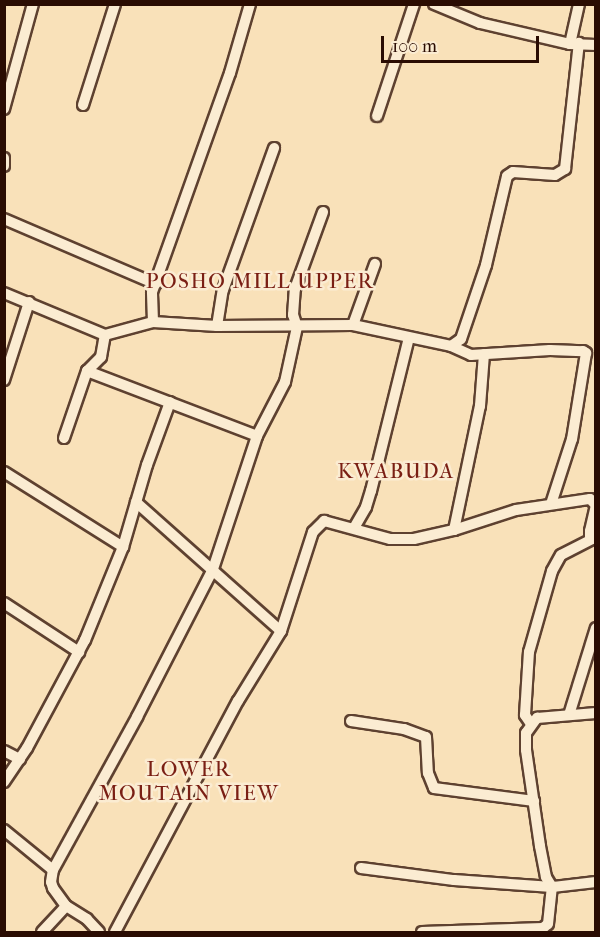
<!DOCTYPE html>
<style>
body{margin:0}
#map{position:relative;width:600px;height:937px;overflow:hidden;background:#f9e1b9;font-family:"IM FELL French Canon",serif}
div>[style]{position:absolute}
.roads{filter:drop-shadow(2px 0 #5e4130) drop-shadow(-2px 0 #5e4130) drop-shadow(0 2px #5e4130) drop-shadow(0 -2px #5e4130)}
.street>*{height:10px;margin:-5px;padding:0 5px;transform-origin:5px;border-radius:5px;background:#fbecd2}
span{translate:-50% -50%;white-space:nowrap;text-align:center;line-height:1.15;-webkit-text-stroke:5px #fbecd2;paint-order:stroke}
.quarter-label{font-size:21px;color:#7a1f14;letter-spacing:1.5px}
.frame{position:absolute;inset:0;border:6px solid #2a0c02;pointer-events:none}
.scale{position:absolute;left:381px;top:36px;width:158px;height:27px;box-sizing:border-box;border:3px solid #2a0c02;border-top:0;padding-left:8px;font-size:18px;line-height:21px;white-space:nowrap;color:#2a0c02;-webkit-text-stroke:4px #fbecd2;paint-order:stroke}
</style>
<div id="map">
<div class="roads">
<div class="street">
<div style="left:434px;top:4px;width:50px;rotate:22.4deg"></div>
<div style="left:480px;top:23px;width:92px;rotate:13.1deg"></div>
<div style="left:570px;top:44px;width:26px;rotate:2deg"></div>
<div style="left:570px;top:44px;width:41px;rotate:-77.3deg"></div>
<div style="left:83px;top:105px;width:106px;rotate:-72.4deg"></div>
<div style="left:4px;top:109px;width:109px;rotate:-74.6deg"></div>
<div style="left:377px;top:116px;width:118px;rotate:-71.7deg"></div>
<div style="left:4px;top:158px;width:8px;rotate:90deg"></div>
<div style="left:4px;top:219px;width:165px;rotate:23.2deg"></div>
<div style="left:4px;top:293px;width:109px;rotate:22.6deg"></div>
<div style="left:105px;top:335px;width:50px;rotate:-15.2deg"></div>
<div style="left:153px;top:322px;width:64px;rotate:3.6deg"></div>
<div style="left:217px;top:326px;width:136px;rotate:-0.4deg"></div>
<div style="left:353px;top:325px;width:100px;rotate:12.1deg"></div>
<div style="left:451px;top:346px;width:12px;rotate:-35deg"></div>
<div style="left:461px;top:339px;width:78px;rotate:-71.3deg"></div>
<div style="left:486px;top:265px;width:91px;rotate:-76.7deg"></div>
<div style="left:507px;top:176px;width:7px;rotate:-34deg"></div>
<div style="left:513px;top:172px;width:42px;rotate:4.1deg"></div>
<div style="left:555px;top:175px;width:12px;rotate:-31deg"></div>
<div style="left:565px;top:169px;width:127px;rotate:-83.7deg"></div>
<div style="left:153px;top:322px;width:30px;rotate:-92deg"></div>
<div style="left:152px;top:292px;width:232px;rotate:-70.4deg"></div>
<div style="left:230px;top:73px;width:72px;rotate:-73.8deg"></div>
<div style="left:353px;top:325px;width:65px;rotate:-70.2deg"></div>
<div style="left:217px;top:326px;width:36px;rotate:-81deg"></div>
<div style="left:223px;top:290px;width:151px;rotate:-70.2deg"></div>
<div style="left:451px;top:346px;width:22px;rotate:24deg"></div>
<div style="left:471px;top:355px;width:79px;rotate:-3.6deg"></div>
<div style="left:550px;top:350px;width:33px;rotate:2deg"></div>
<div style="left:583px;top:351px;width:4px;rotate:34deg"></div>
<div style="left:586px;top:353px;width:87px;rotate:99.2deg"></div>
<div style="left:572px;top:439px;width:68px;rotate:107.9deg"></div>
<div style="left:87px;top:371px;width:182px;rotate:20.9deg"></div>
<div style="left:4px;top:380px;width:82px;rotate:-72.2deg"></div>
<div style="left:64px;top:438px;width:71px;rotate:-71.1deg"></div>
<div style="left:87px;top:371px;width:20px;rotate:-45deg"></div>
<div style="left:101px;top:357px;width:22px;rotate:-80deg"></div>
<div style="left:4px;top:472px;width:141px;rotate:32.2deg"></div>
<div style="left:136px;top:502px;width:194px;rotate:41.7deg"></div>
<div style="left:596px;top:505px;width:27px;rotate:103deg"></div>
<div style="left:590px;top:531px;width:5px;rotate:90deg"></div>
<div style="left:590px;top:536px;width:7px;rotate:27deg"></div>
<div style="left:354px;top:528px;width:24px;rotate:-60deg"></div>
<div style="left:366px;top:507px;width:17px;rotate:-73deg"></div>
<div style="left:371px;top:491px;width:158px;rotate:-76.1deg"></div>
<div style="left:454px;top:530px;width:127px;rotate:-78.2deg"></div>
<div style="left:480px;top:406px;width:52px;rotate:-85.6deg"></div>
<div style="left:4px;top:603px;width:90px;rotate:33.2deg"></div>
<div style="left:569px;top:715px;width:91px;rotate:-72.8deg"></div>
<div style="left:351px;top:721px;width:54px;rotate:8.6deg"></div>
<div style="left:404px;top:729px;width:23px;rotate:20deg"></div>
<div style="left:426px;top:737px;width:36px;rotate:87deg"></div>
<div style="left:428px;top:773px;width:16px;rotate:68deg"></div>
<div style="left:434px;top:788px;width:101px;rotate:7.4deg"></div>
<div style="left:531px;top:724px;width:11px;rotate:-124deg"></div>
<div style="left:525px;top:715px;width:63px;rotate:-86.4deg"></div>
<div style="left:529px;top:652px;width:84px;rotate:-74.1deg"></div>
<div style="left:552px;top:571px;width:18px;rotate:-61deg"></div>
<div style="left:561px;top:555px;width:36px;rotate:-27deg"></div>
<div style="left:4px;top:751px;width:18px;rotate:27deg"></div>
<div style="left:4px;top:782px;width:41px;rotate:-55.9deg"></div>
<div style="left:27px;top:748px;width:123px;rotate:-61.8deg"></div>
<div style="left:85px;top:640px;width:100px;rotate:-67.8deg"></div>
<div style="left:123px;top:547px;width:85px;rotate:-73.7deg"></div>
<div style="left:147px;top:465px;width:67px;rotate:-69.9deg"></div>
<div style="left:4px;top:830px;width:63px;rotate:39.2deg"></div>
<div style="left:361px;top:868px;width:94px;rotate:7.4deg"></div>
<div style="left:454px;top:880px;width:98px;rotate:4.1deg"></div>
<div style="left:552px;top:887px;width:44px;rotate:-6.5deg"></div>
<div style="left:42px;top:932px;width:35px;rotate:-47deg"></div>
<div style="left:99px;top:932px;width:18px;rotate:-133deg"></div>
<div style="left:87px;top:919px;width:25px;rotate:-148deg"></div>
<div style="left:66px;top:906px;width:22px;rotate:-126deg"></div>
<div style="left:53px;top:888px;width:6px;rotate:-108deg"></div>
<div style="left:51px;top:882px;width:12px;rotate:-81deg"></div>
<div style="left:53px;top:870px;width:175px;rotate:-61.2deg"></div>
<div style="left:137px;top:717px;width:166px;rotate:-62.8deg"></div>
<div style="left:213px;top:569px;width:140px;rotate:-71.7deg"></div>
<div style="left:257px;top:436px;width:61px;rotate:-62.6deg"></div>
<div style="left:285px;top:382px;width:56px;rotate:-77.7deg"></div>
<div style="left:297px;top:327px;width:13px;rotate:-108deg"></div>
<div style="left:293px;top:315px;width:26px;rotate:-86deg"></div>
<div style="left:295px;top:289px;width:82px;rotate:-70deg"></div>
<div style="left:115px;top:932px;width:262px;rotate:-62deg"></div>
<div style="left:238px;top:701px;width:82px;rotate:-58.4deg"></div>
<div style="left:281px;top:631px;width:104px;rotate:-72.1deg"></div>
<div style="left:313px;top:532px;width:16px;rotate:-45deg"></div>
<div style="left:324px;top:521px;width:68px;rotate:15.3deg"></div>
<div style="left:390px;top:539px;width:24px"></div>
<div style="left:414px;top:539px;width:41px;rotate:-12.7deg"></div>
<div style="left:454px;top:530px;width:65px;rotate:-17.9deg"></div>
<div style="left:516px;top:510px;width:75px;rotate:-8.5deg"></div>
<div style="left:590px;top:499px;width:8px;rotate:45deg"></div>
<div style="left:422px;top:932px;width:121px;rotate:-1.9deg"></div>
<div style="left:543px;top:928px;width:6px;rotate:-39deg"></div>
<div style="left:548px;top:924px;width:37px;rotate:-84deg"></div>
<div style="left:552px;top:887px;width:12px;rotate:-121deg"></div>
<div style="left:546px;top:877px;width:32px;rotate:-101deg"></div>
<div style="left:540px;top:846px;width:97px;rotate:-98.3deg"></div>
<div style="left:526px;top:750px;width:17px;rotate:-90deg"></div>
<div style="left:526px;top:733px;width:19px;rotate:-54deg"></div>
<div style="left:537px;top:718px;width:59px;rotate:-4.8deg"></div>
</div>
</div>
<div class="quarter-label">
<span style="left:260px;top:281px">POSHO MILL UPPER</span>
<span style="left:396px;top:471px">KWABUDA</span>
<span style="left:189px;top:781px">LOWER<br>MOUTAIN VIEW</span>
</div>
<div class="frame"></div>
<div class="scale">100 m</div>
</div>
